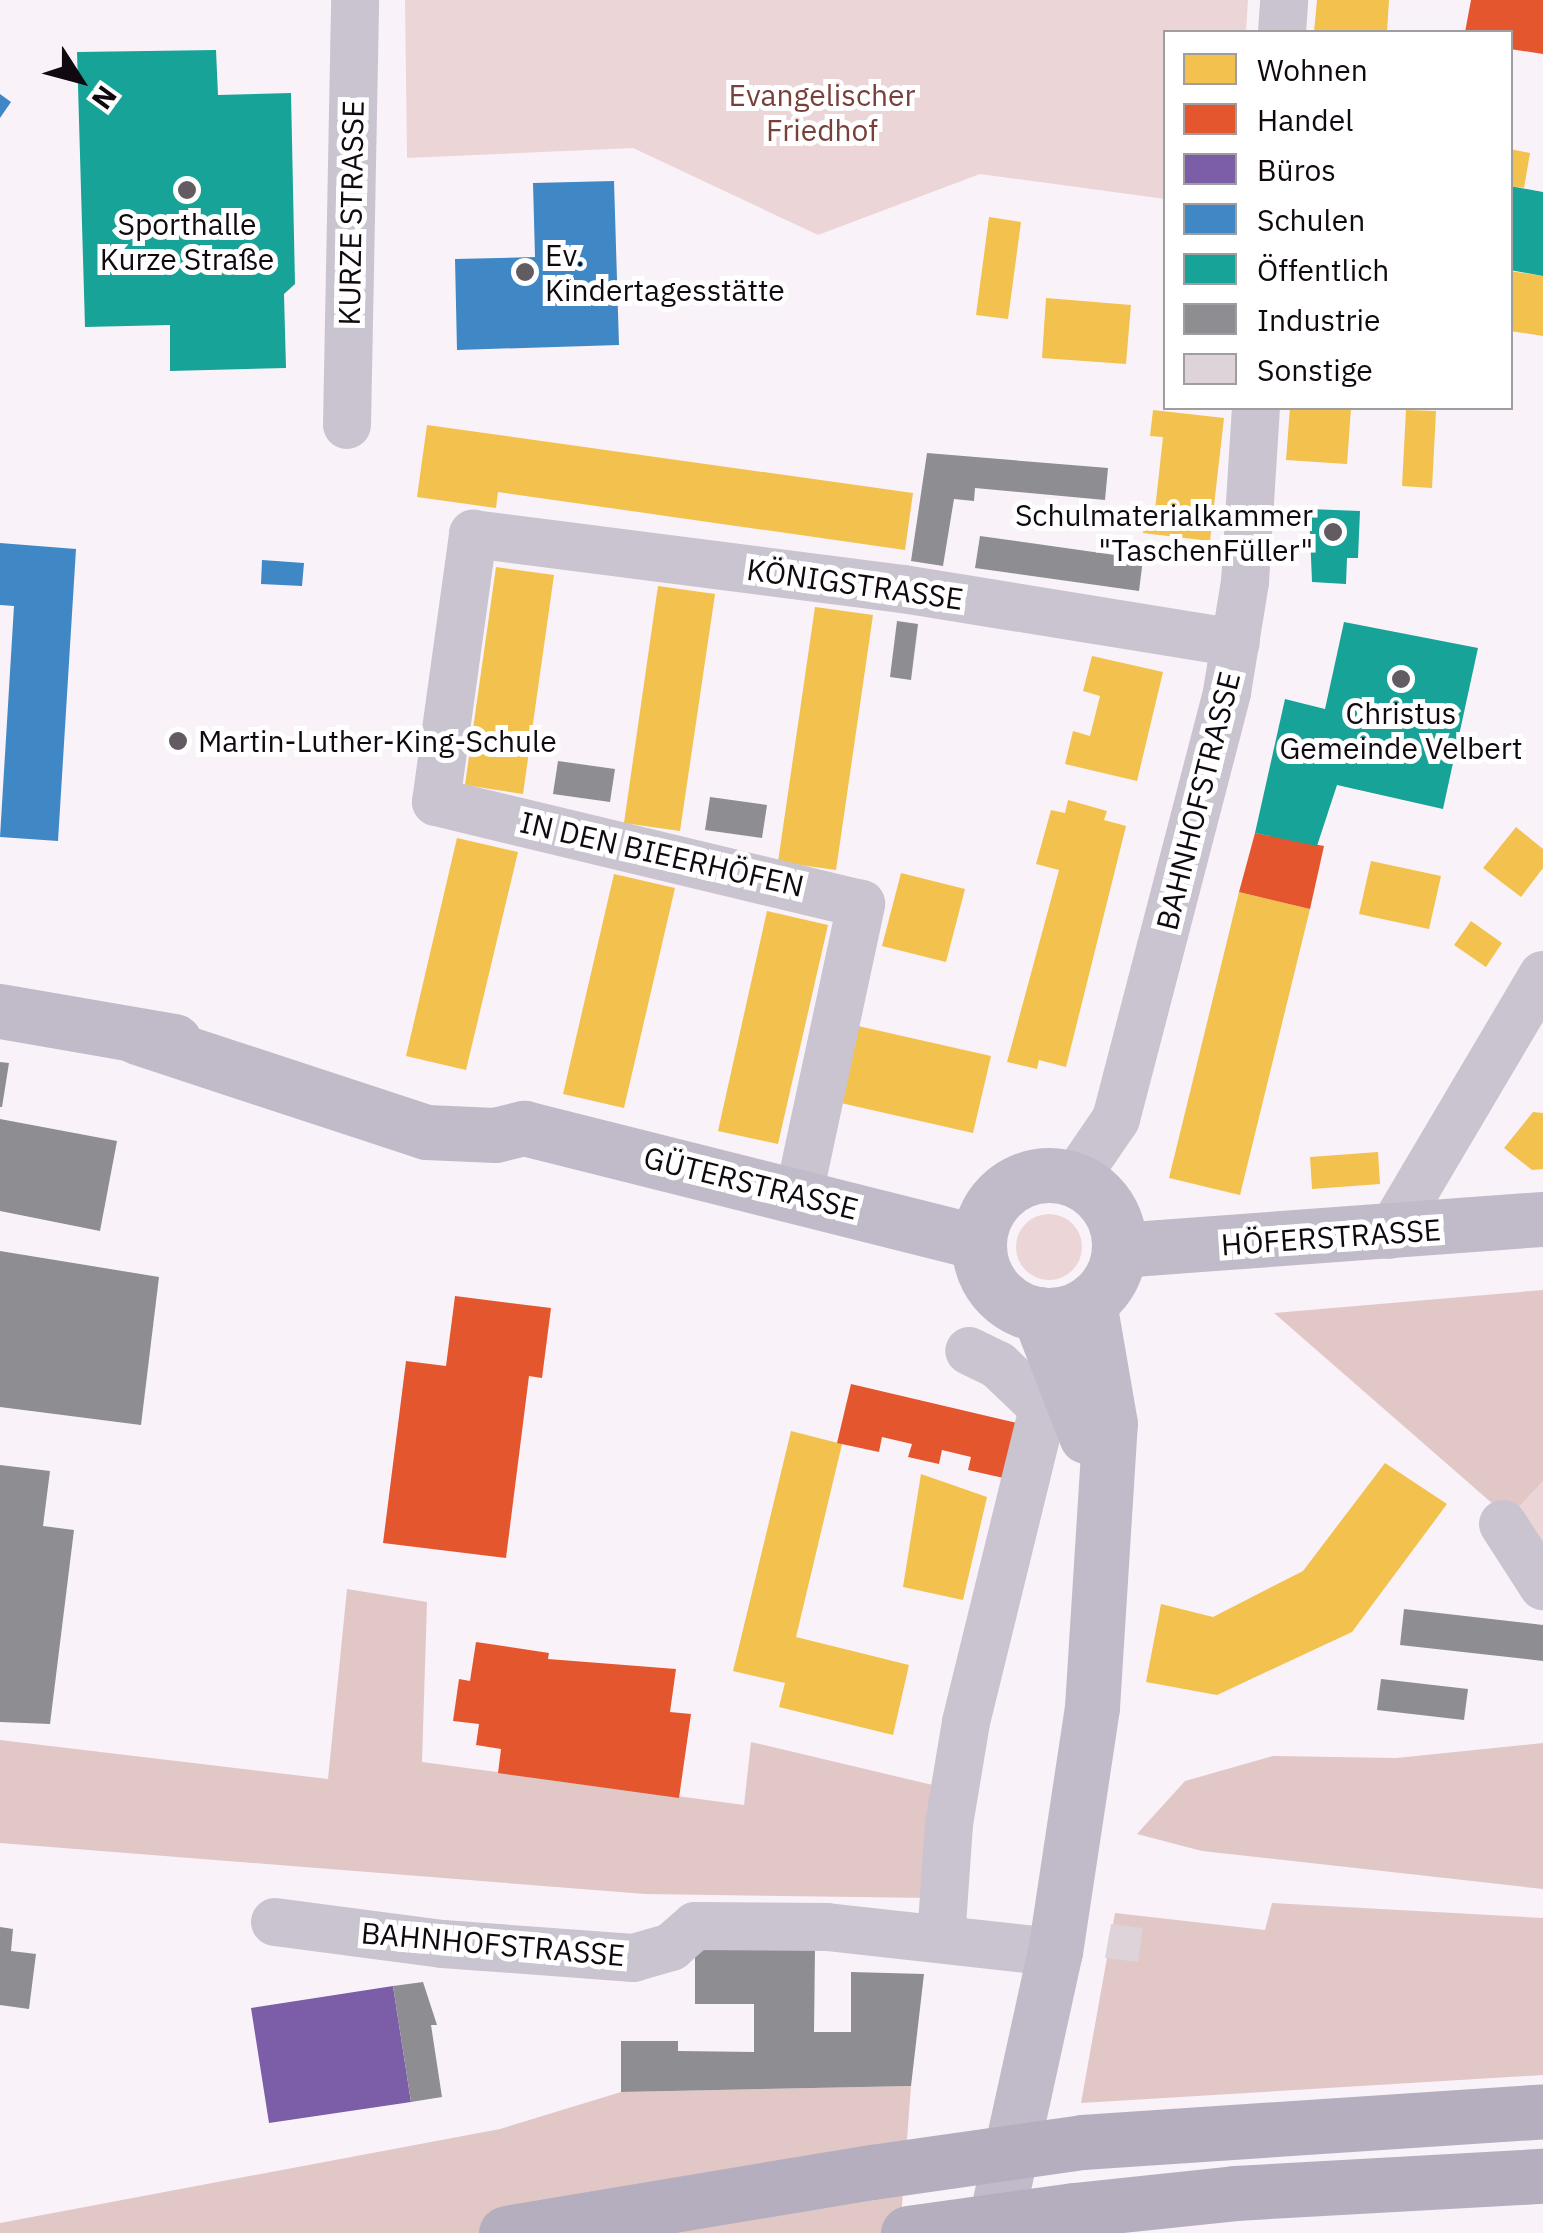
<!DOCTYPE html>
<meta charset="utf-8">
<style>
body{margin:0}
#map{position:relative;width:1543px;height:2233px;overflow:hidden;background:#faf2f9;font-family:"IBM Plex Sans",sans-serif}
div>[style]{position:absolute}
.green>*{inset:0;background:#ebd5d6}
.round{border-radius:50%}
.forest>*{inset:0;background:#e2c7c7}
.homes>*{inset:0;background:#f2c14e}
.shops>*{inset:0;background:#e4572e}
.offices>*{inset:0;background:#7b5ea7}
.schools>*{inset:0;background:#3f88c5}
.public>*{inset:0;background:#17a398}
.industry>*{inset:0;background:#8d8d92}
.building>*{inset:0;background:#ded3d8}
.street>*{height:48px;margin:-24px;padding:0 24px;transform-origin:24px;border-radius:24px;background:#cac4d0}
.secondary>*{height:55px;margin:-27.5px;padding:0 27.5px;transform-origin:27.5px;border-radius:27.5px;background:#c1bbc9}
.secondary>.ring{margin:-27.5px;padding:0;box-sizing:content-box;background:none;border:55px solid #c1bbc9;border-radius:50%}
.highway>*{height:55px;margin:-27.5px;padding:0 27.5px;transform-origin:27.5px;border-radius:27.5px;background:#b5aebe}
.highway-bridge>*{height:55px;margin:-27.5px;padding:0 27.5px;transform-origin:27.5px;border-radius:27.5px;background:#b5aebe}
.dots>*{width:28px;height:28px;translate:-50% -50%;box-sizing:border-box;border:5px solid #fff;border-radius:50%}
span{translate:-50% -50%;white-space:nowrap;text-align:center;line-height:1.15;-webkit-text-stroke:10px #fff;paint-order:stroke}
.park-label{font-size:30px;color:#793f3a}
.street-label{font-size:30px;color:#110910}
.poi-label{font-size:30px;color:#110910}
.left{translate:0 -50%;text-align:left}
.right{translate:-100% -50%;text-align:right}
.legend{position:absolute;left:1163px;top:30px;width:350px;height:380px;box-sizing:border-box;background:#fff;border:2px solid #a09d9f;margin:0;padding:12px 18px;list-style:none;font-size:30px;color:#110910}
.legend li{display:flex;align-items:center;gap:20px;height:50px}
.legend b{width:50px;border:2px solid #a09d9f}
.north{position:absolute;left:30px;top:30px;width:100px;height:100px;-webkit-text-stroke:8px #fff;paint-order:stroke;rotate:126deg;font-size:28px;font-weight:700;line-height:40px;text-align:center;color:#110910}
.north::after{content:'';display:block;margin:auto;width:35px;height:45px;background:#110910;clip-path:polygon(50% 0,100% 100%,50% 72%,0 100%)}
</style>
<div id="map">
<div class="green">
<div style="clip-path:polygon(405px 0,1248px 0,1246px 32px,1166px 32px,1165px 199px,980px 174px,818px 235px,633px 148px,407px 158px)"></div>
<div class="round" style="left:1016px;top:1214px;width:66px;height:66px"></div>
<div style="clip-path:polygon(1543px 1481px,1543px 1546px,1509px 1518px)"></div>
</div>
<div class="forest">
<div style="clip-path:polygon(1543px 1290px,1543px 1481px,1509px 1518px,1274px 1313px)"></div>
<div style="clip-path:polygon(347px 1589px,427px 1602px,422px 1762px,744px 1805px,751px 1742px,937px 1786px,931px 1898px,645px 1894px,0 1843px,0 1740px,328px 1779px)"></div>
<div style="clip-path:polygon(1543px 1743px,1543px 1889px,1202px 1851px,1137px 1834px,1185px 1781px,1273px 1756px,1396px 1758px)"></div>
<div style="clip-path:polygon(1272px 1903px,1543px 1918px,1543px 2075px,1081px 2103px,1115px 1913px,1265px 1930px)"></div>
<div style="clip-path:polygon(911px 2086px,900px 2233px,0 2233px,0 2223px,500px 2129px,621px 2092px)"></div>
</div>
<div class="homes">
<div style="clip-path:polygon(1317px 0,1389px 0,1387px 32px,1314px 32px)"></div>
<div style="clip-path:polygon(1510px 149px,1530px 153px,1524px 188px,1510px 186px)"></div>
<div style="clip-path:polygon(989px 217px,1021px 222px,1008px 319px,976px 315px)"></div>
<div style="clip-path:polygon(1510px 271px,1543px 276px,1543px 336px,1510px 331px)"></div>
<div style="clip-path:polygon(1046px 298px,1131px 305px,1126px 364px,1042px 358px)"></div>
<div style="clip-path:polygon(1290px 408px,1351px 408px,1347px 464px,1286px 460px)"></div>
<div style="clip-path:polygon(1153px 410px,1224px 418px,1210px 541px,1143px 533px,1146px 509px,1155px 510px,1163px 437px,1150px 436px)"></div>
<div style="clip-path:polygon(1406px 410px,1436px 411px,1432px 488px,1402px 486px)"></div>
<div style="clip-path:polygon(427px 425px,913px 493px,905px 550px,498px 492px,496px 508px,417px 497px)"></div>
<div style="clip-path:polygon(496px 567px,554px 575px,523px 794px,465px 785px)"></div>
<div style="clip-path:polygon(658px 586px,715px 594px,680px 831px,624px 823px)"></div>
<div style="clip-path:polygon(815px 607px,873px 615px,836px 870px,778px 862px)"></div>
<div style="clip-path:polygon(1092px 656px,1163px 672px,1137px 781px,1065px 764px,1073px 731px,1090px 736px,1100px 696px,1083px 691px)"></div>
<div style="clip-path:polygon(1068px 800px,1107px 811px,1104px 820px,1126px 826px,1066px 1067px,1039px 1060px,1037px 1069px,1007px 1062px,1059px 870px,1036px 864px,1051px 810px,1065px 813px)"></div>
<div style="clip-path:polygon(1516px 827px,1543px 849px,1543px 868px,1521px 897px,1483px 868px)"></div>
<div style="clip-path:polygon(457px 838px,518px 852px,466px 1070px,406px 1056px)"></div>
<div style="clip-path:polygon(1371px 861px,1441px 876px,1429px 929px,1359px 914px)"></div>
<div style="clip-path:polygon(901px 873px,965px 889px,946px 962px,882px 946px)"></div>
<div style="clip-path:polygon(614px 874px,675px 888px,624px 1108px,563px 1094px)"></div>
<div style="clip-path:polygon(1239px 892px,1310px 909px,1240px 1195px,1169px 1178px)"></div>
<div style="clip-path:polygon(767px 911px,828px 925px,778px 1144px,718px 1131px)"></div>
<div style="clip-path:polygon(1471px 921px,1502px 943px,1486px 967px,1454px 945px)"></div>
<div style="clip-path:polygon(858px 1026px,991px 1056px,973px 1133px,841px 1103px)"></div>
<div style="clip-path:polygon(1533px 1112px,1543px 1113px,1543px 1169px,1532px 1170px,1504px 1148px)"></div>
<div style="clip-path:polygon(1378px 1152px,1380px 1184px,1312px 1189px,1310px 1157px)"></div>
<div style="clip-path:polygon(791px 1431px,842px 1444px,796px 1637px,909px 1665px,893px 1735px,779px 1707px,785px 1683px,733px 1671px)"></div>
<div style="clip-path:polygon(1385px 1463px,1447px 1504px,1352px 1632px,1217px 1695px,1146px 1682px,1161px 1604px,1213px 1617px,1303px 1571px)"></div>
<div style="clip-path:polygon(921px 1474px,987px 1497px,963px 1600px,903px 1587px)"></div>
</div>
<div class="shops">
<div style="clip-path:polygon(1471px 0,1543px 0,1543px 54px,1510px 49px,1510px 32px,1465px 32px)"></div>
<div style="clip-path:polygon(1255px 833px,1324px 846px,1310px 909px,1239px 892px)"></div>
<div style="clip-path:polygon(455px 1296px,551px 1308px,542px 1378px,529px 1376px,506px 1558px,383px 1543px,406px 1361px,446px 1366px)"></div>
<div style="clip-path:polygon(851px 1384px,1021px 1424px,1008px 1479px,968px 1470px,971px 1457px,942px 1450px,939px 1464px,908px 1457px,912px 1444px,882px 1437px,879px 1452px,837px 1443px)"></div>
<div style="clip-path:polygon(476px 1642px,549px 1653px,548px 1659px,676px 1669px,670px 1712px,691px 1714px,679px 1798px,498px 1773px,501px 1749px,476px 1745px,479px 1724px,453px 1721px,459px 1679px,470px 1681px)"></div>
</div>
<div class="offices">
<div style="clip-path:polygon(393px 1986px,411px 2102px,269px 2123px,251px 2008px)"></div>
</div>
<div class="schools">
<div style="clip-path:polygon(0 94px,11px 102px,0 118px)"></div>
<div style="clip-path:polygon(614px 181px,619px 345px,457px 350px,455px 259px,535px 257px,533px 183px)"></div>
<div style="clip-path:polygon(0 543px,76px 549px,58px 841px,0 837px,14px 606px,0 605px)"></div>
<div style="clip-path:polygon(262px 560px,304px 563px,302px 586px,261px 584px)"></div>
</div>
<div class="public">
<div style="clip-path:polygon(216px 50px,218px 95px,291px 93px,295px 284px,284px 294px,286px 368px,170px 371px,170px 325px,85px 327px,77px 52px)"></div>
<div style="clip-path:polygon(1510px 186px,1543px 192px,1543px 276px,1510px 270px)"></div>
<div style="clip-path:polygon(1309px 509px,1360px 511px,1358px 558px,1347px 558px,1346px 584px,1312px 582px)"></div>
<div style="clip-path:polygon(1344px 622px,1478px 648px,1443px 809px,1337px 785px,1317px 846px,1255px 833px,1285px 699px,1325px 709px)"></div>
</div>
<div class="industry">
<div style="clip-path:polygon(927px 453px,1108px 468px,1105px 500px,975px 488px,974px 501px,954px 499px,943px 566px,911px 561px)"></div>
<div style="clip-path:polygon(980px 536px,1143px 559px,1139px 591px,975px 568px)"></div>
<div style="clip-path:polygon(897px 621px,918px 624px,911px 680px,890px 677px)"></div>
<div style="clip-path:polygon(558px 761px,615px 769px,610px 802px,553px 794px)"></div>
<div style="clip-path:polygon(710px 797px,767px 805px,762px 838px,705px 830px)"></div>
<div style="clip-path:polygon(0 1062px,9px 1063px,2px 1107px,0 1107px)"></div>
<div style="clip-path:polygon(0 1119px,117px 1141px,100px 1231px,0 1211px)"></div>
<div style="clip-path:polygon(0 1251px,159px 1277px,141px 1425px,0 1407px)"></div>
<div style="clip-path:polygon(0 1465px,50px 1471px,43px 1526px,74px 1530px,50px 1724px,0 1722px)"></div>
<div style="clip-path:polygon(1404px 1609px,1543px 1625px,1543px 1661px,1400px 1645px)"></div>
<div style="clip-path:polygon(1381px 1679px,1468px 1689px,1464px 1720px,1377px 1710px)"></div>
<div style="clip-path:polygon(0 1927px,13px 1929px,11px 1951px,36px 1954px,29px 2009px,0 2005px)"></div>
<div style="clip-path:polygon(695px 1948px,815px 1948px,814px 2032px,851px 2032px,851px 1972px,924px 1974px,911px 2086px,621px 2092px,621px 2041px,678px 2041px,678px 2051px,754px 2052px,754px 2004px,695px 2004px)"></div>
<div style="clip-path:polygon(423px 1982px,437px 2025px,431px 2025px,442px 2097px,411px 2102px,393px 1986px)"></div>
</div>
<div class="building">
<div style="clip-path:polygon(1111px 1924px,1143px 1928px,1138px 1962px,1105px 1958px)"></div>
</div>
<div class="street">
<div style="left:1282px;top:32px;width:32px;rotate:-86deg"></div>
<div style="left:347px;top:425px;width:425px;rotate:-88.9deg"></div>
<div style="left:1077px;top:1176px;width:69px;rotate:-55.6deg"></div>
<div style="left:1116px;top:1119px;width:441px;rotate:-75.4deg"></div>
<div style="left:1227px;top:692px;width:111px;rotate:-80.7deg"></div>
<div style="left:1245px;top:582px;width:174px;rotate:-86.4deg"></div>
<div style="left:799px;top:1194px;width:297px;rotate:-77.9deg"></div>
<div style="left:861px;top:904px;width:437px;rotate:-166.5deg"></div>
<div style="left:436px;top:802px;width:271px;rotate:-82.1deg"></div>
<div style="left:473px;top:534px;width:434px;rotate:7.3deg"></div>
<div style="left:903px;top:589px;width:337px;rotate:9.2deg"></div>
<div style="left:1389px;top:1235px;width:302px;rotate:-59.4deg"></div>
<div style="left:1503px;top:1524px;width:74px;rotate:57.2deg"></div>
<div style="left:275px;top:1922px;width:169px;rotate:7.5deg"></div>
<div style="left:443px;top:1944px;width:191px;rotate:4.2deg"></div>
<div style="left:633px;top:1958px;width:40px;rotate:-16deg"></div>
<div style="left:671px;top:1947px;width:32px;rotate:-41deg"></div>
<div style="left:695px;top:1926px;width:132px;rotate:0.4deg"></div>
<div style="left:827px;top:1927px;width:229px;rotate:6.3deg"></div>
<div style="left:941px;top:1939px;width:115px;rotate:-86deg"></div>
<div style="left:949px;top:1824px;width:103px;rotate:-80.5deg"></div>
<div style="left:966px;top:1722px;width:323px;rotate:-76.2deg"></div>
<div style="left:1043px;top:1408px;width:62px;rotate:-136.3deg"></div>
<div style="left:998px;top:1365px;width:32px;rotate:-154deg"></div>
</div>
<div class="secondary">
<div style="left:0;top:1011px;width:177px;rotate:9.8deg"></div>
<div style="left:137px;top:1037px;width:304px;rotate:18.2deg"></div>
<div style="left:426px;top:1132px;width:69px;rotate:2.5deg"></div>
<div style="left:495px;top:1135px;width:30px;rotate:-14deg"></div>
<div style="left:524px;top:1128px;width:467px;rotate:14.1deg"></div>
<div class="ring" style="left:979px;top:1175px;width:85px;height:85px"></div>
<div style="left:1119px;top:1250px;width:425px;rotate:-4.2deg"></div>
<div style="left:1039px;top:1314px;width:131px;rotate:68.9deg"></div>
<div style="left:993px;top:2233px;width:288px;rotate:-77.6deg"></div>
<div style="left:1055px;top:1952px;width:248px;rotate:-81.4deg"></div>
<div style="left:1092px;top:1707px;width:284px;rotate:-86.4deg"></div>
<div style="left:1110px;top:1424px;width:123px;rotate:-99.8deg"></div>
</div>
<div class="highway">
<div style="left:1082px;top:2142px;width:462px;rotate:-3.8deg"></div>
<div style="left:1074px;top:2210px;width:162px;rotate:-6deg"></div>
<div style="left:1235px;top:2193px;width:308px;rotate:-3.2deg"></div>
<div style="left:506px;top:2233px;width:371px;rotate:-9.5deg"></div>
</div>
<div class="highway-bridge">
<div style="left:872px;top:2172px;width:212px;rotate:-8.1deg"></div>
<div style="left:908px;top:2233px;width:168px;rotate:-7.9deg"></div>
</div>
<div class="dots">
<div style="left:187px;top:190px;background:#635b62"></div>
<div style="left:525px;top:272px;background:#635b62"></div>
<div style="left:1333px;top:532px;background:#635b62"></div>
<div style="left:1401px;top:679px;background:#635b62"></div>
<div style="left:178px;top:741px;background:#635b62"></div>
</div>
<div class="park-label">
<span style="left:822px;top:112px">Evangelischer<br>Friedhof</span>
</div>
<div class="street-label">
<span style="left:351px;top:213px;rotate:-89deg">KURZE STRASSE</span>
<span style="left:855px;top:584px;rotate:8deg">KÖNIGSTRASSE</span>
<span style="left:1198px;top:801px;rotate:-76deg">BAHNHOFSTRASSE</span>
<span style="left:662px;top:854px;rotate:13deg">IN DEN BIEERHÖFEN</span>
<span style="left:751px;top:1183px;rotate:14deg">GÜTERSTRASSE</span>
<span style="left:1331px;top:1237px;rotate:-4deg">HÖFERSTRASSE</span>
<span style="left:493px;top:1944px;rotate:5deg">BAHNHOFSTRASSE</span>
</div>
<div class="poi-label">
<span style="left:187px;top:241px">Sporthalle<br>Kurze Straße</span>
<span class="left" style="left:545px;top:272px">Ev.<br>Kindertagesstätte</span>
<span class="right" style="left:1313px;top:532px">Schulmaterialkammer<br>"TaschenFüller"</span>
<span style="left:1401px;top:730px">Christus<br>Gemeinde Velbert</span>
<span class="left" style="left:198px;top:741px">Martin-Luther-King-Schule</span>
</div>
<ul class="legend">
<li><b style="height:28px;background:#f2c14e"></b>Wohnen</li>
<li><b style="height:28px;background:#e4572e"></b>Handel</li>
<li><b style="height:28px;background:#7b5ea7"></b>Büros</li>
<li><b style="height:28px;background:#3f88c5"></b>Schulen</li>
<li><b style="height:28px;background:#17a398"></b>Öffentlich</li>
<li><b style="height:28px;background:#8d8d92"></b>Industrie</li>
<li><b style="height:28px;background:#ded3d8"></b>Sonstige</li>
</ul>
<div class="north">N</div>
</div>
